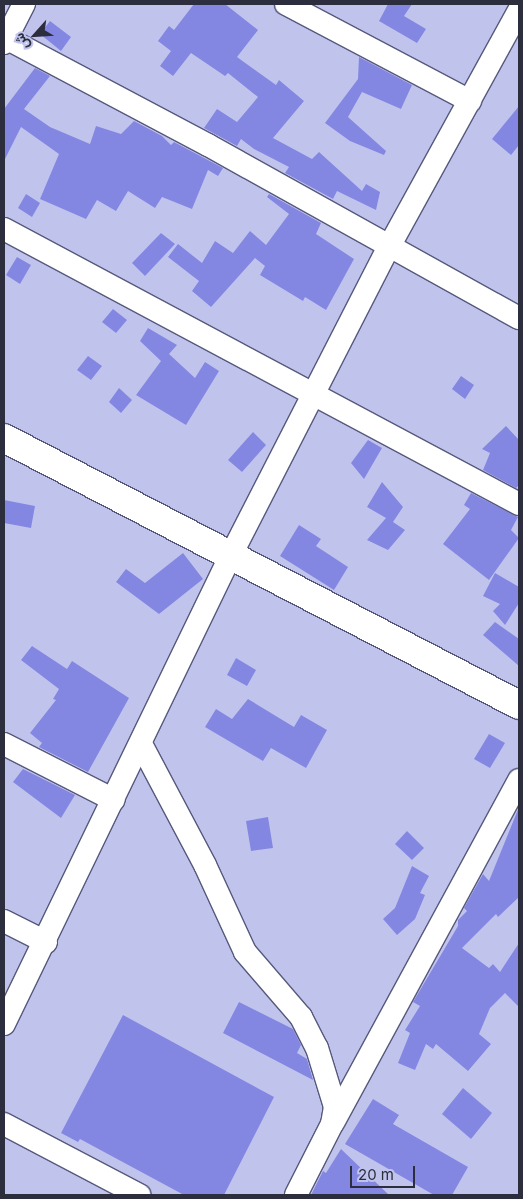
<!DOCTYPE html>
<meta charset="utf-8">
<style>
body{margin:0}
#map{position:relative;width:523px;height:1199px;overflow:hidden;background:#c0c4ed;font-family:Inter,Vazirmatn,sans-serif}
div>[style]{position:absolute}
.building>*{inset:0;background:#8487e2}
.roads{filter:drop-shadow(1px 0 #56597c) drop-shadow(-1px 0 #56597c) drop-shadow(0 1px #56597c) drop-shadow(0 -1px #56597c)}
.street>*{height:22px;margin:-11px;padding:0 11px;transform-origin:11px;border-radius:11px;background:#fff}
.secondary>*{height:28px;margin:-14px;padding:0 14px;transform-origin:14px;border-radius:14px;background:#fff}
span{translate:-50% -50%;white-space:nowrap;text-align:center;line-height:1.15;-webkit-text-stroke:4.5px #c0c4ed;paint-order:stroke}
.frame{position:absolute;inset:0;border:5px solid #2c2d3d;pointer-events:none}
.north{position:absolute;left:10px;top:10px;width:50px;height:50px;-webkit-text-stroke:4px #c0c4ed;paint-order:stroke;rotate:244deg;font-size:14px;font-weight:700;line-height:20px;text-align:center;color:#2c2d3d}
.north::after{content:'';display:block;margin:auto;width:18px;height:22px;background:#2c2d3d;clip-path:polygon(50% 0,100% 100%,50% 72%,0 100%)}
.scale{position:absolute;left:350px;top:1166px;width:65px;height:22px;box-sizing:border-box;border:2px solid #2c2d3d;border-top:0;padding-left:6px;font-size:15px;line-height:18px;white-space:nowrap;color:#2c2d3d;-webkit-text-stroke:4px #c0c4ed;paint-order:stroke}
</style>
<div id="map">
<div class="building">
<div style="clip-path:polygon(194px 4px,225px 4px,258px 30px,237px 57px,276px 85px,279px 80px,304px 101px,273px 138px,312px 159px,319px 152px,362px 191px,366px 184px,380px 192px,376px 210px,337px 191px,333px 199px,285px 173px,289px 167px,254px 149px,241px 139px,237px 146px,204px 128px,217px 109px,237px 122px,258px 97px,228px 73px,225px 76px,191px 53px,173px 76px,160px 66px,171px 51px,158px 41px,169px 26px,174px 30px)"></div>
<div style="clip-path:polygon(388px 4px,412px 4px,404px 16px,426px 29px,417px 43px,379px 21px)"></div>
<div style="clip-path:polygon(50px 21px,71px 37px,61px 51px,40px 34px)"></div>
<div style="clip-path:polygon(359px 57px,412px 85px,401px 109px,362px 92px,348px 117px,386px 151px,384px 155px,350px 141px,325px 123px,358px 79px)"></div>
<div style="clip-path:polygon(35px 68px,50px 76px,24px 109px,50px 127px,90px 144px,96px 126px,121px 134px,134px 121px,162px 136px,171px 145px,174px 142px,223px 168px,218px 176px,208px 170px,192px 209px,162px 197px,155px 208px,128px 191px,116px 211px,97px 200px,86px 219px,40px 199px,59px 154px,21px 127px,4px 161px,4px 109px)"></div>
<div style="clip-path:polygon(519px 106px,519px 145px,511px 155px,492px 139px)"></div>
<div style="clip-path:polygon(26px 194px,40px 203px,32px 217px,18px 208px)"></div>
<div style="clip-path:polygon(269px 194px,321px 223px,316px 234px,354px 259px,326px 310px,305px 297px,303px 301px,260px 275px,265px 266px,255px 258px,211px 307px,192px 291px,199px 281px,168px 257px,178px 244px,202px 263px,215px 241px,233px 253px,250px 231px,266px 245px,289px 214px,267px 197px)"></div>
<div style="clip-path:polygon(161px 233px,175px 244px,145px 276px,132px 263px)"></div>
<div style="clip-path:polygon(17px 257px,31px 265px,20px 284px,6px 275px)"></div>
<div style="clip-path:polygon(113px 309px,127px 320px,116px 333px,102px 322px)"></div>
<div style="clip-path:polygon(148px 328px,177px 345px,169px 354px,195px 378px,205px 362px,219px 371px,186px 425px,136px 395px,161px 361px,140px 341px)"></div>
<div style="clip-path:polygon(88px 356px,102px 366px,91px 380px,77px 370px)"></div>
<div style="clip-path:polygon(461px 376px,474px 385px,465px 399px,452px 389px)"></div>
<div style="clip-path:polygon(119px 388px,132px 400px,121px 413px,109px 402px)"></div>
<div style="clip-path:polygon(506px 426px,519px 440px,519px 485px,516px 488px,483px 470px,490px 453px,482px 449px)"></div>
<div style="clip-path:polygon(253px 432px,266px 445px,242px 472px,228px 460px)"></div>
<div style="clip-path:polygon(368px 440px,382px 448px,364px 479px,351px 463px)"></div>
<div style="clip-path:polygon(382px 482px,403px 507px,393px 522px,405px 530px,388px 550px,367px 540px,386px 518px,367px 507px)"></div>
<div style="clip-path:polygon(471px 493px,518px 517px,511px 530px,519px 538px,489px 580px,443px 544px,470px 509px,464px 505px)"></div>
<div style="clip-path:polygon(4px 500px,35px 506px,31px 528px,4px 523px)"></div>
<div style="clip-path:polygon(299px 525px,321px 539px,316px 546px,348px 567px,334px 590px,280px 556px)"></div>
<div style="clip-path:polygon(183px 553px,203px 579px,159px 614px,116px 582px,126px 569px,145px 583px)"></div>
<div style="clip-path:polygon(495px 573px,519px 587px,519px 603px,505px 625px,493px 611px,500px 604px,483px 596px)"></div>
<div style="clip-path:polygon(495px 622px,519px 639px,519px 666px,483px 635px)"></div>
<div style="clip-path:polygon(32px 646px,67px 669px,72px 661px,129px 698px,88px 772px,39px 747px,42px 743px,30px 733px,56px 700px,53px 699px,59px 689px,21px 660px)"></div>
<div style="clip-path:polygon(236px 658px,256px 670px,247px 686px,227px 675px)"></div>
<div style="clip-path:polygon(248px 699px,294px 727px,301px 715px,327px 730px,306px 768px,271px 748px,263px 761px,205px 727px,216px 709px,232px 719px)"></div>
<div style="clip-path:polygon(489px 734px,505px 743px,490px 768px,474px 759px)"></div>
<div style="clip-path:polygon(23px 769px,75px 795px,61px 818px,13px 782px)"></div>
<div style="clip-path:polygon(519px 807px,519px 897px,498px 917px,496px 914px,462px 948px,489px 968px,493px 964px,500px 972px,519px 943px,519px 1007px,505px 993px,490px 1008px,479px 1034px,491px 1044px,468px 1071px,436px 1044px,433px 1049px,426px 1044px,415px 1070px,398px 1063px,410px 1033px,405px 1030px,420px 1006px,413px 1002px,458px 926px,458px 920px,467px 911px,464px 908px,483px 874px,489px 881px)"></div>
<div style="clip-path:polygon(268px 817px,273px 848px,251px 851px,246px 821px)"></div>
<div style="clip-path:polygon(407px 831px,424px 848px,412px 860px,395px 844px)"></div>
<div style="clip-path:polygon(412px 866px,429px 876px,420px 893px,425px 895px,415px 919px,397px 935px,383px 919px,395px 908px)"></div>
<div style="clip-path:polygon(239px 1002px,293px 1029px,301px 1045px,297px 1053px,307px 1059px,313px 1080px,223px 1033px)"></div>
<div style="clip-path:polygon(123px 1015px,274px 1097px,224px 1195px,184px 1195px,80px 1139px,78px 1142px,61px 1133px)"></div>
<div style="clip-path:polygon(463px 1088px,492px 1113px,471px 1139px,442px 1114px)"></div>
<div style="clip-path:polygon(373px 1099px,399px 1115px,393px 1124px,468px 1167px,452px 1195px,434px 1195px,345px 1144px)"></div>
<div style="clip-path:polygon(341px 1149px,389px 1195px,311px 1195px,323px 1171px,326px 1173px)"></div>
</div>
<div class="roads">
<div class="street">
<div style="left:286px;top:4px;width:208px;rotate:27.8deg"></div>
<div style="left:6px;top:38px;width:229px;rotate:27.9deg"></div>
<div style="left:208px;top:145px;width:356px;rotate:29.1deg"></div>
<div style="left:4px;top:43px;width:44px;rotate:-62.9deg"></div>
<div style="left:4px;top:229px;width:584px;rotate:28.1deg"></div>
<div style="left:4px;top:744px;width:123px;rotate:27deg"></div>
<div style="left:141px;top:744px;width:137px;rotate:62.1deg"></div>
<div style="left:205px;top:865px;width:96px;rotate:65.3deg"></div>
<div style="left:245px;top:952px;width:86px;rotate:49.3deg"></div>
<div style="left:301px;top:1017px;width:35px;rotate:63deg"></div>
<div style="left:317px;top:1048px;width:62px;rotate:73deg"></div>
<div style="left:335px;top:1107px;width:17px;rotate:100deg"></div>
<div style="left:332px;top:1124px;width:80px;rotate:116.9deg"></div>
<div style="left:4px;top:921px;width:47px;rotate:26.6deg"></div>
<div style="left:4px;top:1024px;width:519px;rotate:-64.18deg"></div>
<div style="left:230px;top:557px;width:351px;rotate:-62.9deg"></div>
<div style="left:390px;top:245px;width:268px;rotate:-61.2deg"></div>
<div style="left:334px;top:1121px;width:388px;rotate:-61.5deg"></div>
<div style="left:4px;top:1124px;width:153px;rotate:27.7deg"></div>
</div>
<div class="secondary">
<div style="left:4px;top:438px;width:580px;rotate:27.4deg"></div>
</div>
</div>
<div class="frame"></div>
<div class="north">ش</div>
<div class="scale">20 m</div>
</div>
